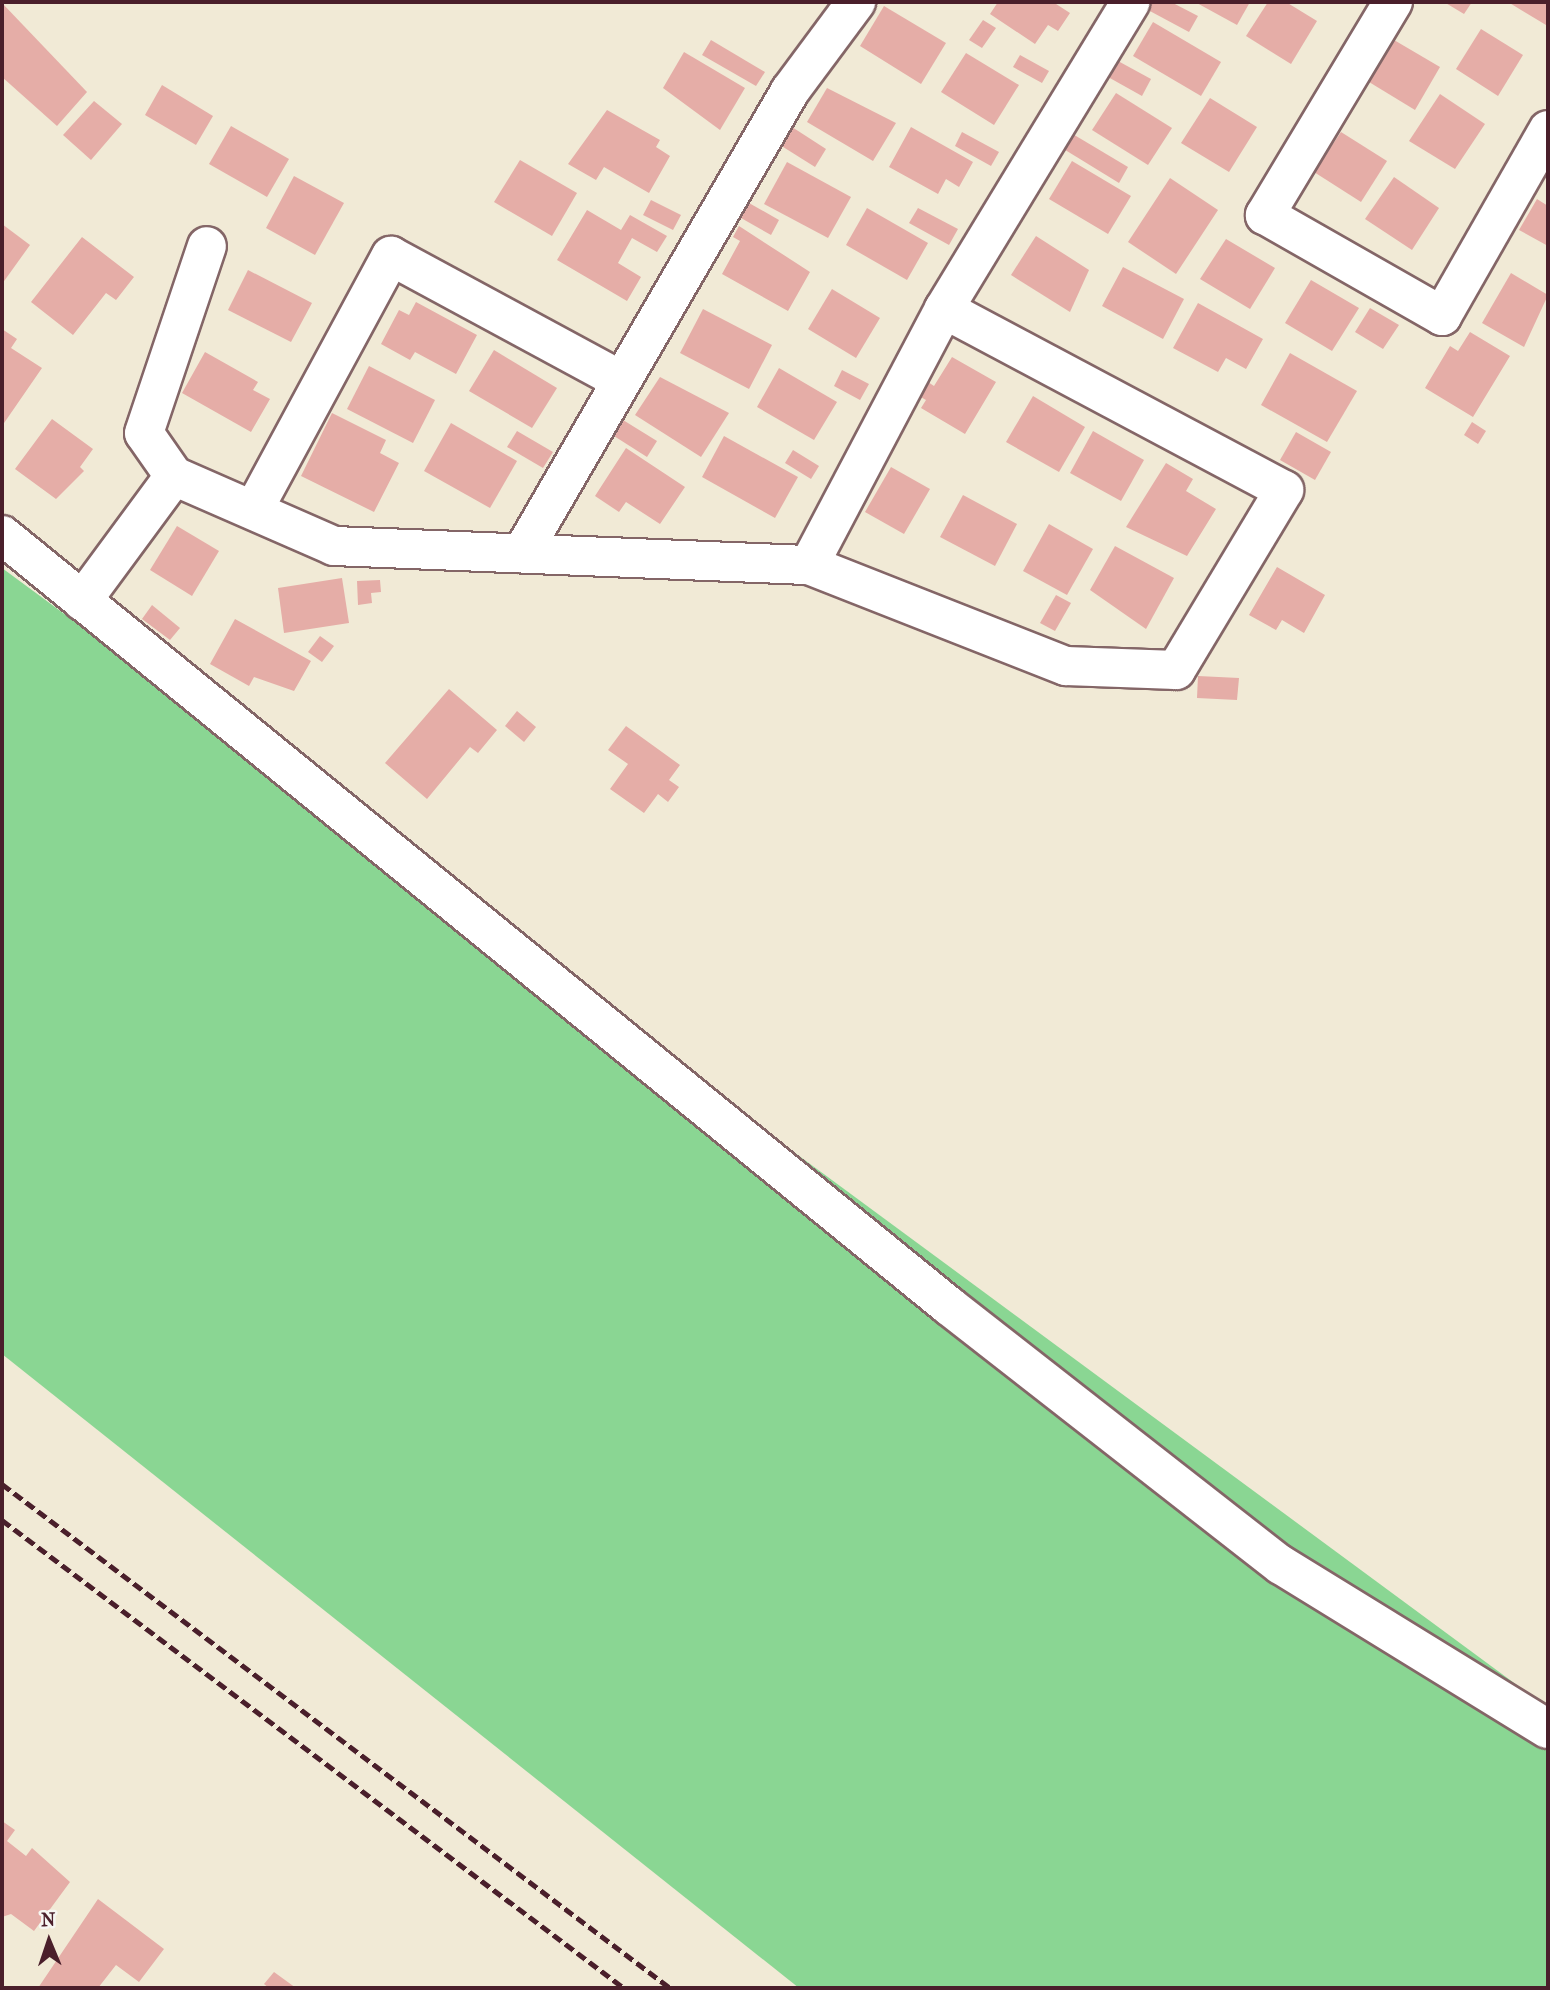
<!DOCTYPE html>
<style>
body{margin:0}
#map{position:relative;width:1550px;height:1990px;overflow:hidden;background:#f1ead6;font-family:"IM FELL French Canon",serif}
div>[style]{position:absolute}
.green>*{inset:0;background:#8ad693}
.building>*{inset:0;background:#e5ada7}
.roads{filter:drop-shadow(2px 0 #846667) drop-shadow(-2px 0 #846667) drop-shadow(0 2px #846667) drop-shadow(0 -2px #846667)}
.minor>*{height:38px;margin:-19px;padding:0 19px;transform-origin:19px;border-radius:19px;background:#fff}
.rail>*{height:5px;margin-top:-2.5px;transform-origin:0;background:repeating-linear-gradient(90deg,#4a1f2b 0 10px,transparent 0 15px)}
span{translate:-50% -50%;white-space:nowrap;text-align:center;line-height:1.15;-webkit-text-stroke:5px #f6f6f2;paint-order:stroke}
.frame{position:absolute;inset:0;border:4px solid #4a1f2b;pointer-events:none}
.north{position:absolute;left:14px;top:1906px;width:70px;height:70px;-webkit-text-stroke:5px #f6f6f2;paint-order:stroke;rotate:358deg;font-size:19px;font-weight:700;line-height:28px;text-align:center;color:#4a1f2b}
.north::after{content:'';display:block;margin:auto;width:24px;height:32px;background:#4a1f2b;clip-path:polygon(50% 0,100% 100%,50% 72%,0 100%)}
</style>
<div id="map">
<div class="green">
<div style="clip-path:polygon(2px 568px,1548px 1708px,1548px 1988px,799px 1988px,2px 1354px)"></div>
</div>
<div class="building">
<div style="clip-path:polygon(998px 2px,1053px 2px,1070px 13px,1058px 31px,1048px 25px,1035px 44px,990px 14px)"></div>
<div style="clip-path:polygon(1152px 2px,1171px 2px,1198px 16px,1189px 32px,1148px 10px)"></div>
<div style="clip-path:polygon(1195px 2px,1250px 2px,1237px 25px)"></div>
<div style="clip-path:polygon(1268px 2px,1286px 2px,1317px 21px,1291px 64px,1246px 36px)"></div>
<div style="clip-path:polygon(1444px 2px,1472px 2px,1464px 14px)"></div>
<div style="clip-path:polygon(1508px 2px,1548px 2px,1548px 22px,1546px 25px)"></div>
<div style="clip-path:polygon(2px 3px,87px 92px,57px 126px,2px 77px)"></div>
<div style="clip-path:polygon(884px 6px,946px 43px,921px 84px,860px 46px)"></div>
<div style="clip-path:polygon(983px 20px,996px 28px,982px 48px,969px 40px)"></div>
<div style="clip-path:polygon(1153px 22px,1221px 62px,1201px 96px,1133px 56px)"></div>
<div style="clip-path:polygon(1481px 29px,1523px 55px,1498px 96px,1456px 69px)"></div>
<div style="clip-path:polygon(711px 40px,765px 72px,756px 86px,702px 55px)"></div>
<div style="clip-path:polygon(1394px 40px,1440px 67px,1415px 110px,1369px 82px)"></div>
<div style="clip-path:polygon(684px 52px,745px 88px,720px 130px,663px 88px)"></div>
<div style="clip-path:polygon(966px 53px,1019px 85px,994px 125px,941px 92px)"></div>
<div style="clip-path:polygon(1020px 55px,1049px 71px,1042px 83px,1013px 67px)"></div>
<div style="clip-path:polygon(1118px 61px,1151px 79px,1142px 96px,1108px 77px)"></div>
<div style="clip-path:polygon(162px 85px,213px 116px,196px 145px,145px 115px)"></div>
<div style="clip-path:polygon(827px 88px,896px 123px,873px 161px,807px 122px)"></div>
<div style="clip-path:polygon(1116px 93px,1172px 128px,1148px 165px,1092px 130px)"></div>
<div style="clip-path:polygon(1440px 94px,1485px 124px,1455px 169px,1409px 141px)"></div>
<div style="clip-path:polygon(1210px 98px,1257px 127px,1229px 172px,1181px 143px)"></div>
<div style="clip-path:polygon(94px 101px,122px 124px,91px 160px,63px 135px)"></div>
<div style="clip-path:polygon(607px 110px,660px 140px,656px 147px,670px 156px,649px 193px,604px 167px,596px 180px,568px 164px)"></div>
<div style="clip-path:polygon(231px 126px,289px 159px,267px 197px,209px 164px)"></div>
<div style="clip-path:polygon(792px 127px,826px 149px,815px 167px,780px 145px)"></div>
<div style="clip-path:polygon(911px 127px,973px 162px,959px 187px,946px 179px,938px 194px,889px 167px)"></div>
<div style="clip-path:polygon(962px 132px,999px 152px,991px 166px,955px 146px)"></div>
<div style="clip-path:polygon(1341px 132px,1387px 161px,1361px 202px,1314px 172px)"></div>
<div style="clip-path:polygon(1071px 133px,1128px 167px,1119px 183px,1062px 148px)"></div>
<div style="clip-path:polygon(520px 160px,577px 193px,552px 236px,494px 202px)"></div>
<div style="clip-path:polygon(1072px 161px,1131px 196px,1108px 234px,1049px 199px)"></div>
<div style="clip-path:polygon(787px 162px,851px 197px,828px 238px,764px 204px)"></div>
<div style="clip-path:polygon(294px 176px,344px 203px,315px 255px,266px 228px)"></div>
<div style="clip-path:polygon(1394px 177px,1439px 208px,1412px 250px,1365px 219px)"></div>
<div style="clip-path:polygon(1170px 178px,1218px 210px,1176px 274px,1128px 242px)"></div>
<div style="clip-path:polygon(1537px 199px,1548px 206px,1548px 246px,1519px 230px)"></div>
<div style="clip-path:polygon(651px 200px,681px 215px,673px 230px,643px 215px)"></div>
<div style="clip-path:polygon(749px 203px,779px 220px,771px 235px,741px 218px)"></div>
<div style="clip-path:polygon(867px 208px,928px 243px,907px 280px,846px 245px)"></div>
<div style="clip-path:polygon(918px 208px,958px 229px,949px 245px,909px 223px)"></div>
<div style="clip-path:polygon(587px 210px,621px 230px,630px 215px,667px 236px,657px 252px,632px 238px,618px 263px,641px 277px,627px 301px,557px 260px)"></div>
<div style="clip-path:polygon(2px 224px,30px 245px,2px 284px)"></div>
<div style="clip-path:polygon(739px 226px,810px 272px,788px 311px,722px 274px,740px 241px,733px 237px)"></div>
<div style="clip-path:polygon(1036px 236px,1089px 270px,1070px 312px,1011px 275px)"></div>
<div style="clip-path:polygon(82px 237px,134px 277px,116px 300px,106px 293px,73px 335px,31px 302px)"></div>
<div style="clip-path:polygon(1226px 239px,1275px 268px,1250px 309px,1200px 279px)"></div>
<div style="clip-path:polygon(1123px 267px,1184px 299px,1163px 339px,1102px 306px)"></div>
<div style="clip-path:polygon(248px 270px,312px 303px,291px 342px,228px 310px)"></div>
<div style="clip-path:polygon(1511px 273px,1548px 295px,1524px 347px,1482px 323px)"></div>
<div style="clip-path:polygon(1311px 280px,1359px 308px,1332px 351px,1285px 323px)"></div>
<div style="clip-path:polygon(832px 289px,880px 318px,856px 358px,808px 329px)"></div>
<div style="clip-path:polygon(416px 302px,477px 335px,456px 374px,415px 352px,410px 360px,381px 344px,399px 310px,409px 315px)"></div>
<div style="clip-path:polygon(1198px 303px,1263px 339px,1246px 369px,1226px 358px,1218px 372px,1173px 348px)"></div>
<div style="clip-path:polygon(1370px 308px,1399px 325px,1383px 349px,1355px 332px)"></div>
<div style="clip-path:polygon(703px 309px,772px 345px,749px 389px,680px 353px)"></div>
<div style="clip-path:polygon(2px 329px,17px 339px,11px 348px,42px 368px,2px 426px)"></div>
<div style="clip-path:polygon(1470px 332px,1510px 356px,1473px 417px,1425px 388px,1450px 346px,1458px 351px)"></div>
<div style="clip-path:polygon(494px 350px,557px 388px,532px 428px,469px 391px)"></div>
<div style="clip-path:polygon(205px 352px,258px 382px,253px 390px,270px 399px,251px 432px,182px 393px)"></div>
<div style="clip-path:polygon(1290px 353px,1357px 391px,1327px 442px,1261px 405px)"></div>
<div style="clip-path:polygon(952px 357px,996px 382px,965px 434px,921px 408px,926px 400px,919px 396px,928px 382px,934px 386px)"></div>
<div style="clip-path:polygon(369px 366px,435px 400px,413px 443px,347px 409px)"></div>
<div style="clip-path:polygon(779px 368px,837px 402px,814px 440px,757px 407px)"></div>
<div style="clip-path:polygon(842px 370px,869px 384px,860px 400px,834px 386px)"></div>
<div style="clip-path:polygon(660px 377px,729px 413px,701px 457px,635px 415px)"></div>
<div style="clip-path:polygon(1033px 396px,1085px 427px,1059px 472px,1006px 442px)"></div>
<div style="clip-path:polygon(332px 413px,386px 440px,380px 453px,399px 463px,374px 512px,301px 476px)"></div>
<div style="clip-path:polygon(52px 419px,93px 449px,80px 467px,84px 471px,56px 499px,15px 469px)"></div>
<div style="clip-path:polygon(623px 420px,657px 441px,647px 457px,614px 436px)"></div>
<div style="clip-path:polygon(1472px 422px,1486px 431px,1478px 444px,1464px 435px)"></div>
<div style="clip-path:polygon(451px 423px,517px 461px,490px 508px,424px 471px)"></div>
<div style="clip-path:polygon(517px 431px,553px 452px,543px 468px,507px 447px)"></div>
<div style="clip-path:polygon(1093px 431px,1144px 460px,1121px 501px,1070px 473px)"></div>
<div style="clip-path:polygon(1296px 432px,1331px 452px,1315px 480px,1280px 460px)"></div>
<div style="clip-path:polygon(724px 436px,798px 477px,775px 518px,702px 477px)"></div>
<div style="clip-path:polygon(626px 448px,685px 487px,660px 524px,626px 502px,619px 512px,595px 496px)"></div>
<div style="clip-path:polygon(793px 450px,819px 466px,811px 479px,785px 463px)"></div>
<div style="clip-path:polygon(1166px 463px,1193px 479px,1186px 491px,1216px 509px,1187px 556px,1126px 527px)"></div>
<div style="clip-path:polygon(891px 467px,930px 489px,904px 534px,865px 512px)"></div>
<div style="clip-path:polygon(963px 495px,1017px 524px,995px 566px,940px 537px)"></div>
<div style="clip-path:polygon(1049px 524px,1093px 549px,1067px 595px,1023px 571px)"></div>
<div style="clip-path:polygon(177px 526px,219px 551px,192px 596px,150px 570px)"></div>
<div style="clip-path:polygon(1115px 546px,1174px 578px,1146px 629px,1090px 590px)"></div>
<div style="clip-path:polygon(1277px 567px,1325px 595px,1304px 633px,1282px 620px,1276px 630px,1249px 615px)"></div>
<div style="clip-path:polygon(342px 578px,349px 623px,284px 633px,278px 588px)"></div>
<div style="clip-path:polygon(380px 580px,381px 592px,371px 593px,372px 603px,358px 605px,357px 581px)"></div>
<div style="clip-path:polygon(1056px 595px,1071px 603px,1055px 631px,1040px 623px)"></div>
<div style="clip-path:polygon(152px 605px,180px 628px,170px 640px,142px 619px)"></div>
<div style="clip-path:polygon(235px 619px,311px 661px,294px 691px,254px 677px,249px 686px,210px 664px)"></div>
<div style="clip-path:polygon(320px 636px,334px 646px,322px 662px,308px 652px)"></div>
<div style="clip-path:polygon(1198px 676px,1239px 678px,1237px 700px,1197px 698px)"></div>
<div style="clip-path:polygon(449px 689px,497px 730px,478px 753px,470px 747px,427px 799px,385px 763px)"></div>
<div style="clip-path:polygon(517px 711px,536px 727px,524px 742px,505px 726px)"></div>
<div style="clip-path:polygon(626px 726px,680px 765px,669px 780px,679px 787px,668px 802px,658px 794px,644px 813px,610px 789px,628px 764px,608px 750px)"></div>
<div style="clip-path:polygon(2px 1821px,15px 1830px,7px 1841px,26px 1856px,32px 1848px,70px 1882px,34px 1931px,11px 1914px,2px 1917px)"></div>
<div style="clip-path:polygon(98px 1899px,164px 1949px,139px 1982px,116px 1965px,98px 1988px,38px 1988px)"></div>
<div style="clip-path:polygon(274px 1972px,296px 1988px,269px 1988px,264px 1984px)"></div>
</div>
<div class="roads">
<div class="minor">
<div style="left:1393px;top:2px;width:249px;rotate:121deg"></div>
<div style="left:1265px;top:215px;width:204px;rotate:29.7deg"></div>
<div style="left:1442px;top:316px;width:214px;rotate:-60.3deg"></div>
<div style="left:174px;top:476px;width:52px;rotate:-124.9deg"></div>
<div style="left:144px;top:433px;width:197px;rotate:-71.4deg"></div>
<div style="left:254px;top:509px;width:288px;rotate:-61.6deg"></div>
<div style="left:391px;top:256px;width:260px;rotate:28.4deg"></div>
<div style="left:2px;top:535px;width:1221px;rotate:39.15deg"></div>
<div style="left:949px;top:1306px;width:421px;rotate:38deg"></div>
<div style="left:1281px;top:1565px;width:313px;rotate:31.6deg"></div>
<div style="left:522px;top:553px;width:534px;rotate:-59.88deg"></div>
<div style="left:790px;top:91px;width:111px;rotate:-53.4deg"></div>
<div style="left:809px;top:565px;width:289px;rotate:-62.2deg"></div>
<div style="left:944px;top:309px;width:359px;rotate:-58.7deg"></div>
<div style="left:82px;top:601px;width:155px;rotate:-53.6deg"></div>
<div style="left:174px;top:476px;width:175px;rotate:23.6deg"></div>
<div style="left:334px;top:546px;width:475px;rotate:2.3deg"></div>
<div style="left:809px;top:565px;width:276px;rotate:21.5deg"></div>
<div style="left:1066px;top:666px;width:110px;rotate:2.1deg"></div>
<div style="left:1176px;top:670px;width:210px;rotate:-59deg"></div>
<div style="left:1284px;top:490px;width:385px;rotate:-152deg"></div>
</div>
</div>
<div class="rail">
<div style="left:2px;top:1484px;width:837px;rotate:37.03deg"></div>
<div style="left:2px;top:1520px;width:778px;rotate:36.96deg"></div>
</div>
<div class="frame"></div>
<div class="north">N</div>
</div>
